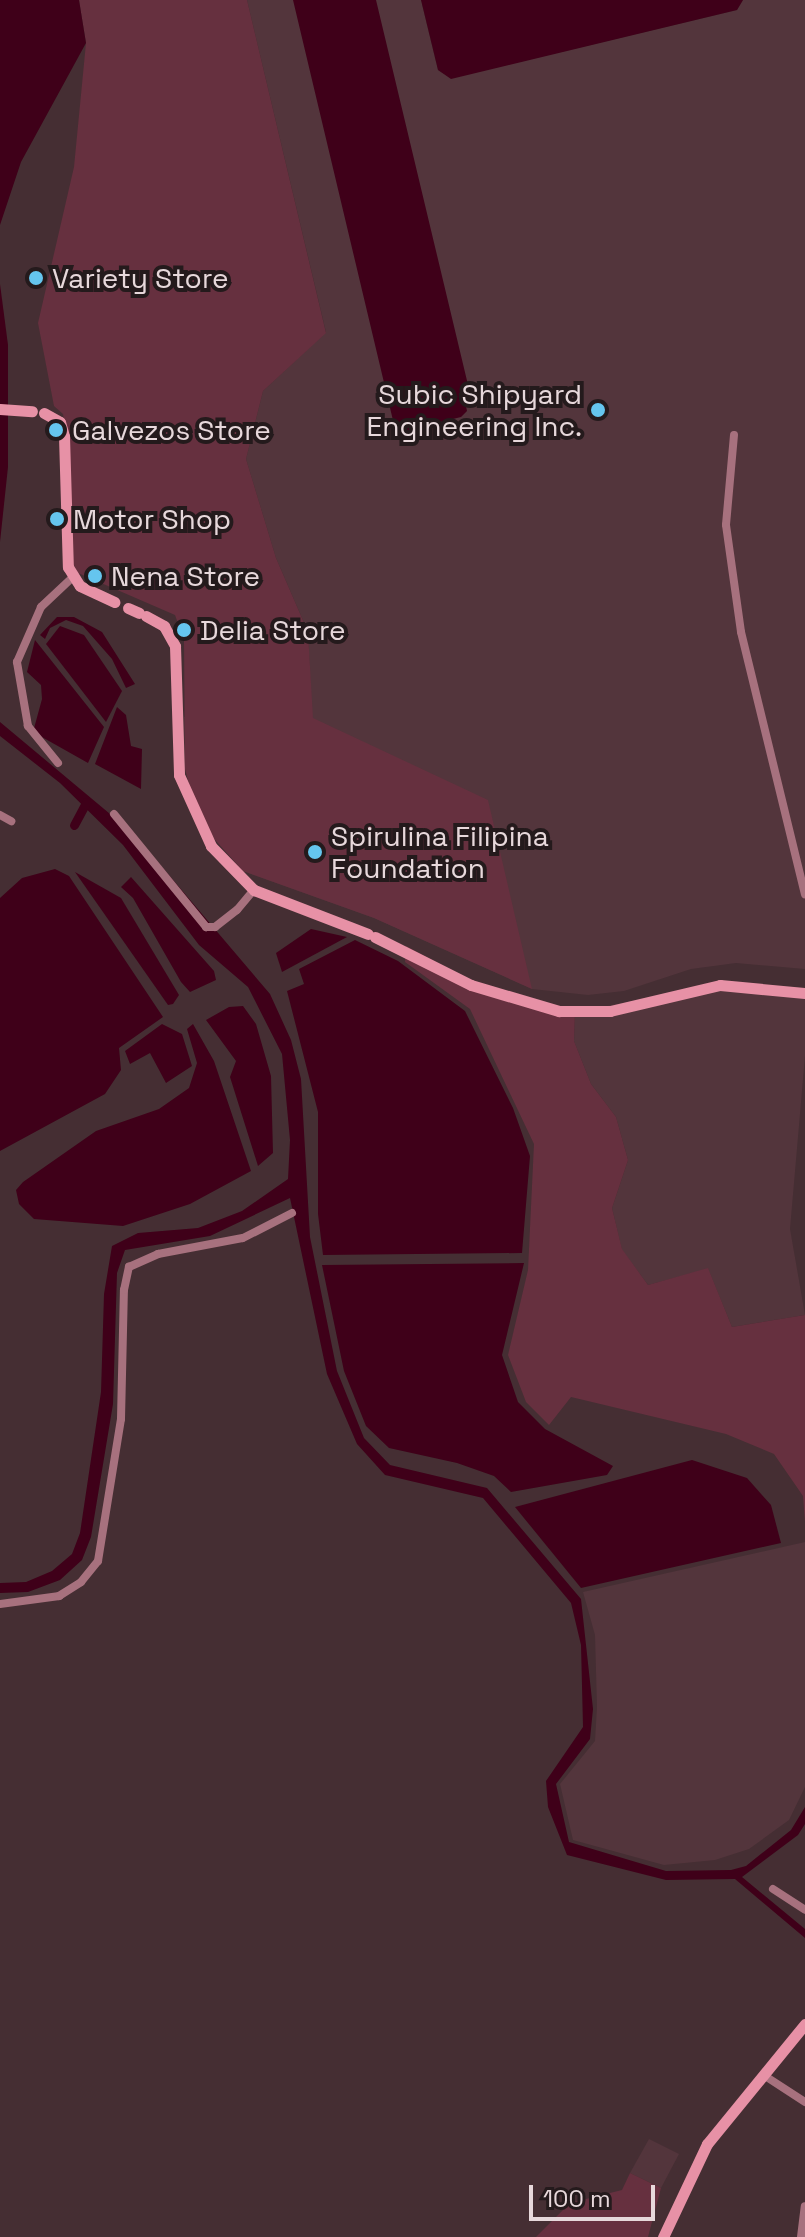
<!DOCTYPE html>
<style>
body{margin:0}
#map{position:relative;width:805px;height:2237px;overflow:hidden;background:#452e33;font-family:"Space Grotesk",sans-serif}
div>[style]{position:absolute}
.built>*{inset:0;background:#53353c}
.green>*{inset:0;background:#66303f}
.water>*{inset:0;background:#3f0019}
.canal>*{height:9px;margin:-4.5px;padding:0 4.5px;transform-origin:4.5px;border-radius:4.5px;background:#3f0019}
.street>*{height:8px;margin:-4px;padding:0 4px;transform-origin:4px;border-radius:4px;background:#a7717e}
.secondary>*{height:11px;margin:-5.5px;padding:0 5.5px;transform-origin:5.5px;border-radius:5.5px;background:#e791a6}
.dots>*{width:22px;height:22px;translate:-50% -50%;box-sizing:border-box;border:4px solid #241a1c;border-radius:50%}
span{translate:-50% -50%;white-space:nowrap;text-align:center;line-height:1.15;-webkit-text-stroke:8px #241a1c;paint-order:stroke}
.poi-label{font-size:28px;color:#e7d8db}
.left{translate:0 -50%;text-align:left}
.right{translate:-100% -50%;text-align:right}
.scale{position:absolute;left:529px;top:2185px;width:126px;height:36px;box-sizing:border-box;border:4px solid #e7d8db;border-top:0;padding-left:10px;font-size:24px;line-height:28px;white-space:nowrap;color:#e7d8db;-webkit-text-stroke:6px #241a1c;paint-order:stroke}
</style>
<div id="map">
<div class="built">
<div style="clip-path:polygon(247px 0,421px 0,438px 70px,451px 78px,737px 10px,743px 0,805px 0,805px 969px,736px 963px,691px 969px,624px 991px,588px 995px,532px 989px,374px 918px,243px 871px,185px 769px,184px 717px,312px 718px,308px 632px,276px 558px,246px 459px,263px 391px,326px 332px)"></div>
<div style="clip-path:polygon(691px 990px,805px 990px,805px 1056px,790px 1229px,805px 1315px,732px 1327px,708px 1269px,648px 1285px,622px 1250px,612px 1208px,628px 1160px,616px 1117px,591px 1084px,574px 1041px,575px 1012px)"></div>
<div style="clip-path:polygon(805px 1542px,805px 1787px,789px 1820px,749px 1849px,715px 1860px,664px 1865px,573px 1840px,560px 1784px,595px 1741px,597px 1707px,595px 1635px,583px 1592px)"></div>
<div style="clip-path:polygon(649px 2139px,679px 2154px,661px 2188px,630px 2173px)"></div>
</div>
<div class="green">
<div style="clip-path:polygon(79px 0,247px 0,326px 333px,263px 391px,246px 459px,276px 558px,308px 632px,313px 718px,488px 800px,532px 989px,374px 918px,243px 871px,207px 831px,194px 803px,185px 769px,184px 640px,175px 615px,78px 573px,70px 558px,66px 433px,63px 414px,54px 406px,38px 323px,74px 167px,86px 43px)"></div>
<div style="clip-path:polygon(406px 946px,508px 1001px,575px 1012px,574px 1041px,591px 1084px,616px 1117px,628px 1160px,612px 1208px,622px 1249px,648px 1285px,708px 1268px,732px 1327px,805px 1315px,805px 1522px,803px 1496px,774px 1454px,726px 1434px,571px 1397px,549px 1425px,526px 1402px,508px 1355px,528px 1270px,534px 1144px,470px 1009px,405px 962px)"></div>
<div style="clip-path:polygon(630px 2173px,661px 2188px,648px 2237px,536px 2237px,570px 2203px,622px 2190px)"></div>
</div>
<div class="water">
<div style="clip-path:polygon(0 0,79px 0,86px 43px,21px 162px,0 225px)"></div>
<div style="clip-path:polygon(293px 0,376px 0,469px 389px,463px 391px,467px 411px,461px 417px,396px 433px)"></div>
<div style="clip-path:polygon(421px 0,743px 0,737px 10px,451px 79px,438px 70px)"></div>
<div style="clip-path:polygon(0 284px,8px 345px,8px 467px,0 542px)"></div>
<div style="clip-path:polygon(57px 617px,74px 617px,102px 632px,135px 684px,126px 688px,112px 659px,83px 626px,66px 620px,50px 628px,45px 639px,40px 635px)"></div>
<div style="clip-path:polygon(60px 626px,84px 635px,122px 691px,106px 722px,46px 644px)"></div>
<div style="clip-path:polygon(35px 640px,104px 727px,88px 763px,33px 732px,42px 699px,41px 685px,27px 672px)"></div>
<div style="clip-path:polygon(117px 707px,126px 715px,131px 746px,142px 749px,141px 789px,95px 764px)"></div>
<div style="clip-path:polygon(0 722px,134px 834px,270px 994px,291px 1040px,301px 1079px,310px 1237px,337px 1371px,364px 1438px,390px 1465px,487px 1488px,581px 1599px,593px 1709px,590px 1739px,556px 1784px,569px 1842px,666px 1871px,731px 1870px,746px 1866px,791px 1830px,805px 1807px,805px 1824px,798px 1835px,742px 1877px,805px 1929px,805px 1938px,735px 1879px,666px 1880px,567px 1855px,548px 1807px,546px 1781px,583px 1727px,581px 1645px,571px 1603px,483px 1498px,385px 1475px,357px 1444px,327px 1374px,290px 1198px,210px 1236px,125px 1250px,117px 1273px,113px 1404px,91px 1537px,82px 1560px,60px 1580px,28px 1592px,0 1593px,0 1583px,26px 1582px,52px 1571px,72px 1554px,80px 1533px,101px 1392px,104px 1294px,112px 1246px,138px 1233px,198px 1228px,242px 1211px,288px 1179px,290px 1140px,282px 1054px,248px 987px,199px 945px,123px 845px,60px 783px,0 736px)"></div>
<div style="clip-path:polygon(55px 869px,69px 876px,163px 1017px,119px 1048px,121px 1070px,105px 1094px,0 1151px,0 898px,22px 878px)"></div>
<div style="clip-path:polygon(75px 872px,121px 898px,179px 995px,173px 1004px,168px 1005px)"></div>
<div style="clip-path:polygon(131px 877px,214px 971px,216px 980px,190px 992px,181px 982px,133px 898px,121px 887px)"></div>
<div style="clip-path:polygon(311px 929px,347px 937px,282px 972px,276px 953px)"></div>
<div style="clip-path:polygon(355px 940px,398px 961px,465px 1011px,513px 1108px,530px 1156px,522px 1253px,323px 1255px,318px 1214px,318px 1112px,287px 991px,304px 984px,299px 969px)"></div>
<div style="clip-path:polygon(243px 1006px,256px 1024px,271px 1076px,273px 1153px,258px 1166px,230px 1077px,236px 1061px,206px 1020px,229px 1007px)"></div>
<div style="clip-path:polygon(162px 1024px,182px 1034px,192px 1066px,166px 1083px,150px 1053px,130px 1064px,125px 1051px)"></div>
<div style="clip-path:polygon(193px 1024px,214px 1061px,251px 1171px,190px 1204px,123px 1226px,34px 1219px,19px 1204px,16px 1190px,23px 1182px,96px 1131px,159px 1109px,189px 1088px,197px 1063px,187px 1029px)"></div>
<div style="clip-path:polygon(524px 1263px,502px 1355px,518px 1402px,545px 1429px,613px 1466px,607px 1475px,511px 1492px,494px 1476px,457px 1463px,389px 1448px,366px 1426px,344px 1371px,322px 1265px)"></div>
<div style="clip-path:polygon(692px 1460px,747px 1478px,771px 1505px,781px 1543px,581px 1588px,515px 1507px)"></div>
</div>
<div class="canal">
<div style="left:74px;top:825px;width:26px;rotate:-62deg"></div>
</div>
<div class="street">
<div style="left:734px;top:435px;width:90px;rotate:95.1deg"></div>
<div style="left:726px;top:525px;width:108px;rotate:82deg"></div>
<div style="left:741px;top:632px;width:270px;rotate:76.3deg"></div>
<div style="left:58px;top:763px;width:48px;rotate:-129deg"></div>
<div style="left:28px;top:726px;width:65px;rotate:-99.8deg"></div>
<div style="left:17px;top:662px;width:60px;rotate:-66.4deg"></div>
<div style="left:41px;top:607px;width:44px;rotate:-43.2deg"></div>
<div style="left:114px;top:814px;width:146px;rotate:50.8deg"></div>
<div style="left:206px;top:927px;width:9px"></div>
<div style="left:215px;top:927px;width:28px;rotate:-38deg"></div>
<div style="left:237px;top:910px;width:26px;rotate:-50deg"></div>
<div style="left:0;top:815px;width:13px;rotate:29deg"></div>
<div style="left:0;top:1604px;width:60px;rotate:-7.7deg"></div>
<div style="left:59px;top:1596px;width:26px;rotate:-32deg"></div>
<div style="left:81px;top:1582px;width:27px;rotate:-51deg"></div>
<div style="left:98px;top:1561px;width:144px;rotate:-80.8deg"></div>
<div style="left:121px;top:1419px;width:129px;rotate:-88.7deg"></div>
<div style="left:124px;top:1290px;width:24px;rotate:-78deg"></div>
<div style="left:129px;top:1267px;width:32px;rotate:-24deg"></div>
<div style="left:158px;top:1254px;width:86px;rotate:-10.7deg"></div>
<div style="left:243px;top:1238px;width:55px;rotate:-27deg"></div>
<div style="left:773px;top:1889px;width:38px;rotate:33deg"></div>
<div style="left:765px;top:2076px;width:48px;rotate:33deg"></div>
<div style="left:801px;top:2237px;width:31px;rotate:-83deg"></div>
</div>
<div class="secondary">
<div style="left:0;top:409px;width:32px;rotate:4deg"></div>
<div style="left:44px;top:413px;width:18px;rotate:29deg"></div>
<div style="left:60px;top:422px;width:15px;rotate:74deg"></div>
<div style="left:64px;top:436px;width:131px;rotate:88.3deg"></div>
<div style="left:68px;top:567px;width:22px;rotate:58deg"></div>
<div style="left:80px;top:586px;width:38px;rotate:25deg"></div>
<div style="left:128px;top:608px;width:12px;rotate:24deg"></div>
<div style="left:146px;top:616px;width:21px;rotate:29deg"></div>
<div style="left:164px;top:626px;width:23px;rotate:61deg"></div>
<div style="left:175px;top:646px;width:129px;rotate:88.2deg"></div>
<div style="left:179px;top:775px;width:78px;rotate:65.7deg"></div>
<div style="left:211px;top:846px;width:62px;rotate:45.7deg"></div>
<div style="left:254px;top:890px;width:122px;rotate:21.1deg"></div>
<div style="left:375px;top:937px;width:107px;rotate:26.6deg"></div>
<div style="left:471px;top:985px;width:92px;rotate:16.5deg"></div>
<div style="left:559px;top:1011px;width:51px"></div>
<div style="left:610px;top:1011px;width:113px;rotate:-13.3deg"></div>
<div style="left:720px;top:985px;width:85px;rotate:5.4deg"></div>
<div style="left:663px;top:2237px;width:103px;rotate:-64.7deg"></div>
<div style="left:707px;top:2144px;width:155px;rotate:-50.8deg"></div>
</div>
<div class="dots">
<div style="left:36px;top:278px;background:#65c5ee"></div>
<div style="left:598px;top:410px;background:#65c5ee"></div>
<div style="left:56px;top:430px;background:#65c5ee"></div>
<div style="left:57px;top:519px;background:#65c5ee"></div>
<div style="left:95px;top:576px;background:#65c5ee"></div>
<div style="left:184px;top:630px;background:#65c5ee"></div>
<div style="left:315px;top:852px;background:#65c5ee"></div>
</div>
<div class="poi-label">
<span class="left" style="left:52px;top:278px">Variety Store</span>
<span class="right" style="left:582px;top:410px">Subic Shipyard<br>Engineering Inc.</span>
<span class="left" style="left:72px;top:430px">Galvezos Store</span>
<span class="left" style="left:73px;top:519px">Motor Shop</span>
<span class="left" style="left:111px;top:576px">Nena Store</span>
<span class="left" style="left:200px;top:630px">Delia Store</span>
<span class="left" style="left:331px;top:852px">Spirulina Filipina<br>Foundation</span>
</div>
<div class="scale">100 m</div>
</div>
